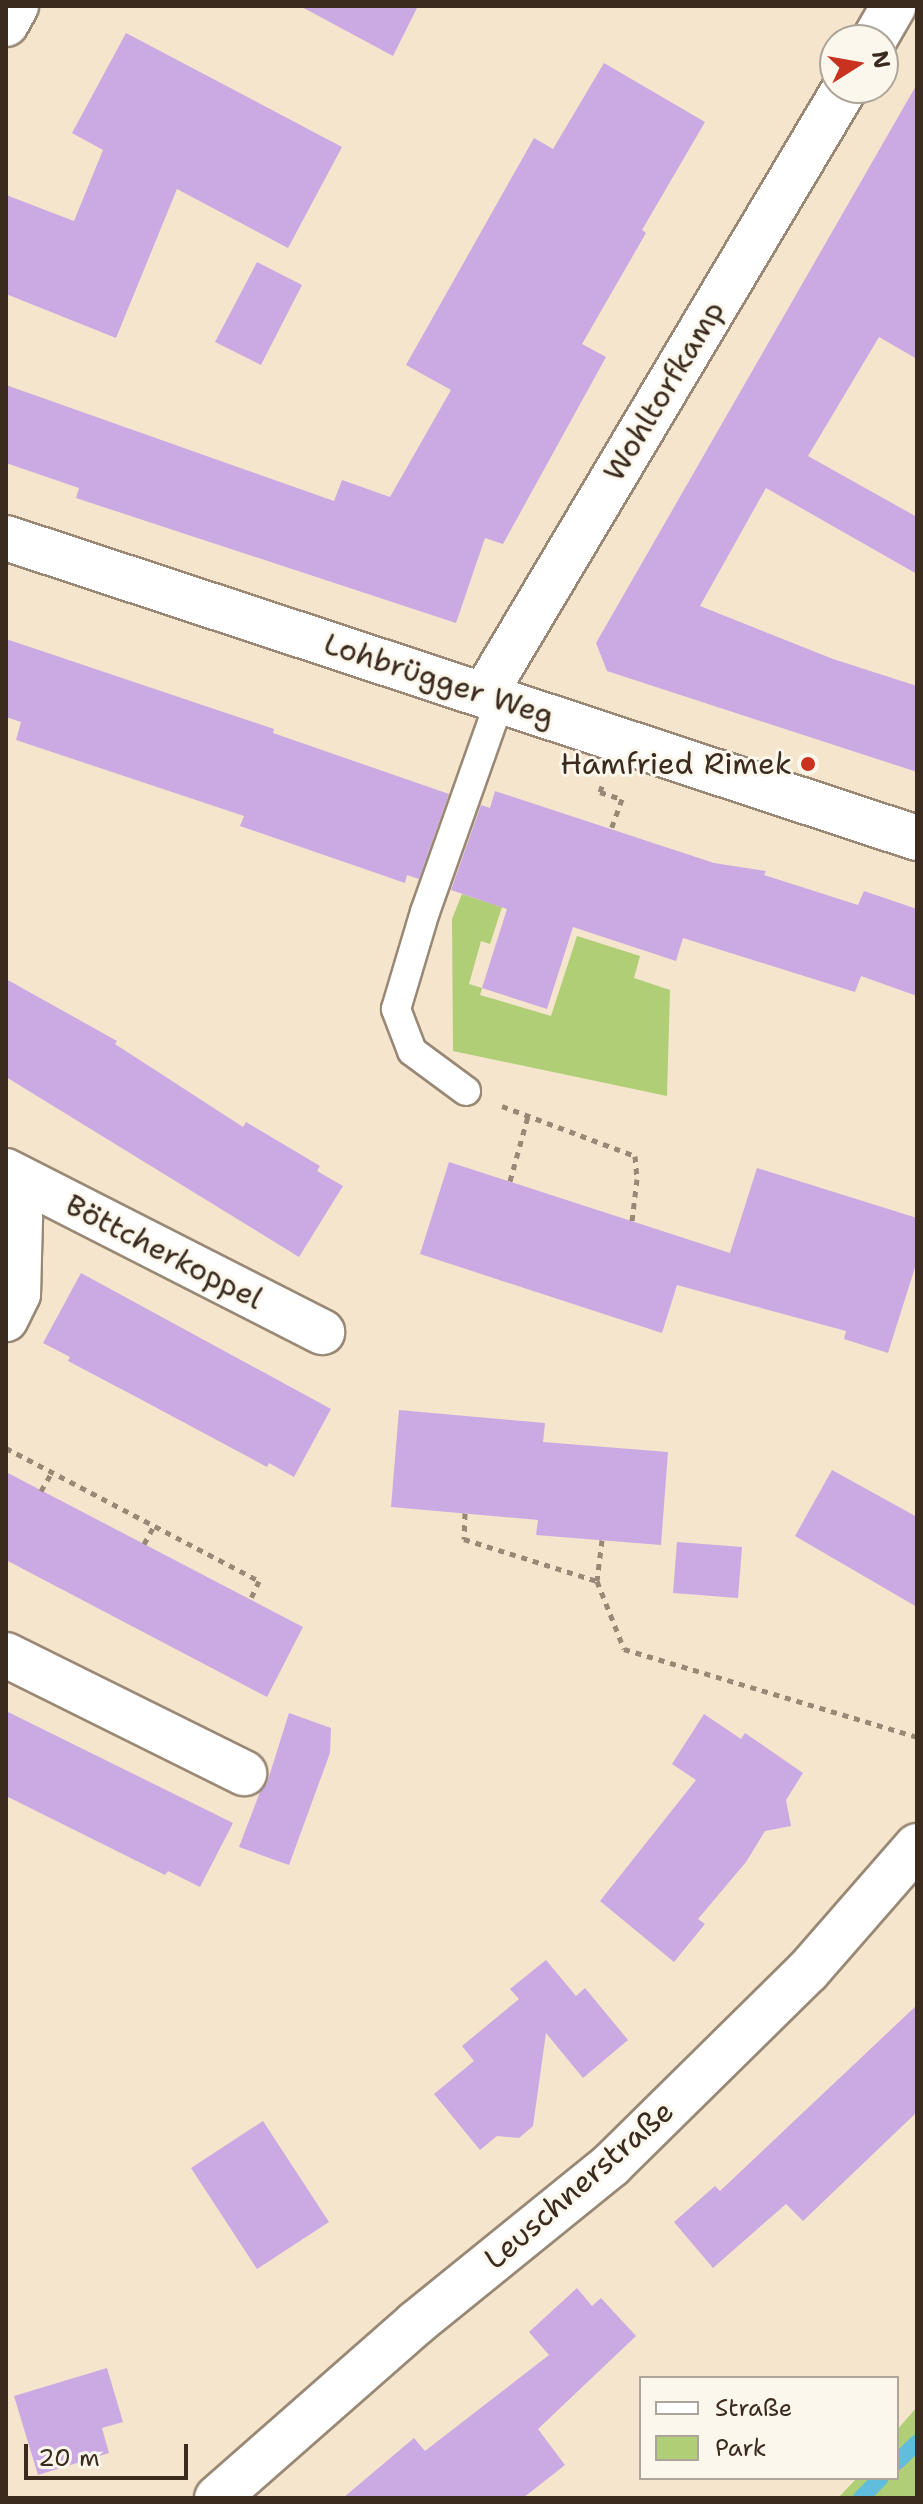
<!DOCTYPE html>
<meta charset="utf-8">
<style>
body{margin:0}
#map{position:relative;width:923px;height:2504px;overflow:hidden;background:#f4e5cc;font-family:"Shantell Sans",sans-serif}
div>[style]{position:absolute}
.green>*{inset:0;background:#afce75}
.stream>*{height:16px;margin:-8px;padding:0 8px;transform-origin:8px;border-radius:8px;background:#60bdde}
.building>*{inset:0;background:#cbaae4}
.path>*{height:5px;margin-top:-2.5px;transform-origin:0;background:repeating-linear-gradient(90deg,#988875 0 6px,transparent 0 12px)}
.roads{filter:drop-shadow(2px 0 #988875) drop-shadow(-2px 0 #988875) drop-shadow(0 2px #988875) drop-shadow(0 -2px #988875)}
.service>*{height:28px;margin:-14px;padding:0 14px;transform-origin:14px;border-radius:14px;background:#fff}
.minor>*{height:44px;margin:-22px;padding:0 22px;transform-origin:22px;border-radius:22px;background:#fff}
.dots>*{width:22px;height:22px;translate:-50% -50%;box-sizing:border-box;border:4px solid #fbf7ec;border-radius:50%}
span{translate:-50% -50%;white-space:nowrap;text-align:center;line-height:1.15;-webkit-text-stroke:6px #fbf7ec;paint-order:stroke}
.street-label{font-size:30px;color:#3b2a1e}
.poi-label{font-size:30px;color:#3b2a1e}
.right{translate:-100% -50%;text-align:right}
.frame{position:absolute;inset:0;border:8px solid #3b2a1e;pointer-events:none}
.legend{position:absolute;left:639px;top:2376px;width:260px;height:104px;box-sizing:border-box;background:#fbf7ec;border:2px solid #aea59a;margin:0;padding:10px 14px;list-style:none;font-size:24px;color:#3b2a1e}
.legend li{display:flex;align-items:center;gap:16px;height:40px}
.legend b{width:40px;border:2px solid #aea59a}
.north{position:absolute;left:819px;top:24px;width:80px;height:80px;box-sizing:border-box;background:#fbf7ec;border:2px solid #aea59a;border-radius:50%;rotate:79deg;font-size:22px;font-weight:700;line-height:32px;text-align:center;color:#3b2a1e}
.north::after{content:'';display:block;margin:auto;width:28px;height:36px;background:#c8321e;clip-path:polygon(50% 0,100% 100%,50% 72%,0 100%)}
.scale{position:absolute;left:24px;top:2444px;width:164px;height:36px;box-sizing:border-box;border:4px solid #3b2a1e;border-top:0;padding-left:10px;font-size:24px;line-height:28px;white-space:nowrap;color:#3b2a1e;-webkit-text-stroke:6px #fbf7ec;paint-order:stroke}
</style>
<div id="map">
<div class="green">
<div style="clip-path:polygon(462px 894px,502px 907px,490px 944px,481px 941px,469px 984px,482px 988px,480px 995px,551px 1016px,577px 936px,640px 956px,634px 978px,670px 990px,667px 1096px,453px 1051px,452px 919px)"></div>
<div style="clip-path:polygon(917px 2407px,917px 2498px,838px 2498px,857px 2478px,897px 2478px,897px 2430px)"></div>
</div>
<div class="stream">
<div style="left:897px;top:2462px;width:28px;rotate:-44deg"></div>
<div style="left:861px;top:2498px;width:28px;rotate:-45deg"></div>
</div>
<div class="building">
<div style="clip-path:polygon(300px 6px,418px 6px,393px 56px)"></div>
<div style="clip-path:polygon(126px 33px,342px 147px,288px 248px,177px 189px,116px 338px,6px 294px,6px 195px,74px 221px,103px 150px,72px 133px)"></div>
<div style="clip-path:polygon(604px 63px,705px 122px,642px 230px,646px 233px,582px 344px,606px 357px,503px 544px,485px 538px,456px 623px,76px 498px,79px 488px,6px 463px,6px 385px,334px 501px,342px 480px,390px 497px,451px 390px,406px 365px,534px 138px,553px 149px)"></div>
<div style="clip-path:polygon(917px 84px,917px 359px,879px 337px,808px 456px,917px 517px,917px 574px,766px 488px,700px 606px,833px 659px,917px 686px,917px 772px,607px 671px,596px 643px)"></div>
<div style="clip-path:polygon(257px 262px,302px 285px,261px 365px,215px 342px)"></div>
<div style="clip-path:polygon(6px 639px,274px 729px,273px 733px,449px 794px,419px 879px,407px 875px,405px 883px,240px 826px,244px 816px,16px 740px,21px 722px,6px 717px)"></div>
<div style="clip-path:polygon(495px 791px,714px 863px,766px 871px,764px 875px,858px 905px,864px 891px,917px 909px,917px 996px,861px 976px,855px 992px,683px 938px,676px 961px,573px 927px,547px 1009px,482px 988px,507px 909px,451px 890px,481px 805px,490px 808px)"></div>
<div style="clip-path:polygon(6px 979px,117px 1041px,115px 1044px,243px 1127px,246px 1122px,320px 1166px,317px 1171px,343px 1186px,299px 1257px,6px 1077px)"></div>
<div style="clip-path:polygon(449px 1162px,730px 1253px,757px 1168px,917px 1218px,917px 1261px,888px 1353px,844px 1339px,846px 1331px,677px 1285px,662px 1333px,420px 1254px)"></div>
<div style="clip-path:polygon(81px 1273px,331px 1409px,294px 1477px,269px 1463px,267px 1467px,142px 1400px,68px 1361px,70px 1357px,43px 1343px)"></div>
<div style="clip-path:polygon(399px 1410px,545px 1423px,543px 1442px,668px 1452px,661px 1545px,536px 1535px,538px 1520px,391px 1507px)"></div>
<div style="clip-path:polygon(832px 1470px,917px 1517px,917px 1607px,795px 1536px)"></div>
<div style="clip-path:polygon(6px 1472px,303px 1627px,267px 1697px,6px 1560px)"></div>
<div style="clip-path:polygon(677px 1542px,742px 1547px,738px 1598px,673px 1593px)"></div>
<div style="clip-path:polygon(6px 1711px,233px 1823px,200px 1887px,168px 1871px,165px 1875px,6px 1796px)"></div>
<div style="clip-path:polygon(289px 1713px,331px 1728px,330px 1753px,289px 1865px,239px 1847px,260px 1792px,267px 1783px)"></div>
<div style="clip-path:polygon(704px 1714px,741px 1739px,745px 1733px,803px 1773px,786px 1800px,791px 1826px,765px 1831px,746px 1862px,698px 1919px,705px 1924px,674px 1962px,600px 1901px,696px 1780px,672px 1764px)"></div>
<div style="clip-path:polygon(546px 1960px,576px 1996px,585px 1988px,628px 2040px,583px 2078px,546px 2033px,533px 2126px,519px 2138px,497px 2136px,480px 2150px,434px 2094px,474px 2061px,462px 2046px,519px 1999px,510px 1989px)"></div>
<div style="clip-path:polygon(917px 2005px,917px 2112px,803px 2221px,786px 2204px,713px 2268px,674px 2222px,715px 2186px,720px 2191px)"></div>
<div style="clip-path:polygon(263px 2121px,329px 2222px,257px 2269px,191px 2168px)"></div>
<div style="clip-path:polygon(577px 2288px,592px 2306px,601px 2298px,636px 2336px,538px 2429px,565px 2465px,523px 2498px,343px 2498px,414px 2438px,425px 2451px,549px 2355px,529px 2332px)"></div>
<div style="clip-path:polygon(107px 2368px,123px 2422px,102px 2428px,109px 2453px,38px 2475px,14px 2396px)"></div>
</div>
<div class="path">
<div style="left:602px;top:786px;width:6px;rotate:108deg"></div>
<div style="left:600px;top:792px;width:23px;rotate:18deg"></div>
<div style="left:622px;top:799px;width:32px;rotate:110deg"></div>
<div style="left:502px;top:1106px;width:142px;rotate:20.6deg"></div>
<div style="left:635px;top:1156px;width:23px;rotate:85deg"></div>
<div style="left:637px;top:1179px;width:42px;rotate:96.8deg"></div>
<div style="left:510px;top:1181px;width:67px;rotate:-74.5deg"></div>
<div style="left:6px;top:1448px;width:286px;rotate:27.7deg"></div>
<div style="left:259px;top:1581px;width:21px;rotate:115deg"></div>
<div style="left:41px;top:1491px;width:22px;rotate:-60deg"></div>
<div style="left:465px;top:1513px;width:26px;rotate:92deg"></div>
<div style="left:464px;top:1539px;width:139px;rotate:17.5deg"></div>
<div style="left:602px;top:1540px;width:41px;rotate:97deg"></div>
<div style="left:597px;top:1581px;width:73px;rotate:68.3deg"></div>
<div style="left:624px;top:1649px;width:306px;rotate:16.7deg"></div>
<div style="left:144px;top:1544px;width:21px;rotate:-61deg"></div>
</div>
<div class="roads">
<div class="service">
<div style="left:466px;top:1091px;width:67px;rotate:-143.5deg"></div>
<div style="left:412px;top:1051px;width:45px;rotate:-110.9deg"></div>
<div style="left:396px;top:1009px;width:101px;rotate:-73.4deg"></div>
<div style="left:425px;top:912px;width:225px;rotate:-70.5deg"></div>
</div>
<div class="minor">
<div style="left:6px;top:24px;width:21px;rotate:-61deg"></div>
<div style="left:874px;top:40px;width:39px;rotate:-60deg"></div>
<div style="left:6px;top:538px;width:959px;rotate:18.23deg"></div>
<div style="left:484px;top:695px;width:706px;rotate:-59.26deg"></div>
<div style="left:6px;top:1171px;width:355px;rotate:27deg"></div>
<div style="left:6px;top:1187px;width:35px;rotate:66deg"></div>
<div style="left:20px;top:1219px;width:75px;rotate:91.5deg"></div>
<div style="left:18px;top:1294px;width:28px;rotate:116deg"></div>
<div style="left:6px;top:1655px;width:266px;rotate:26.4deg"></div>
<div style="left:217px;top:2498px;width:265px;rotate:-41.3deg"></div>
<div style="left:416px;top:2323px;width:251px;rotate:-39deg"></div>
<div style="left:611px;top:2165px;width:276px;rotate:-44.6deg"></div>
<div style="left:808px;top:1971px;width:166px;rotate:-48.9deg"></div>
</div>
</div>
<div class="dots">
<div style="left:808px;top:764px;background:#c8321e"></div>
</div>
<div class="street-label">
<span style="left:664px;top:391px;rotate:-59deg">Wohltorfkamp</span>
<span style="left:439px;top:680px;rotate:18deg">Lohbrügger Weg</span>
<span style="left:164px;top:1252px;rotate:27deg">Böttcherkoppel</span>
<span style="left:579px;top:2185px;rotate:-41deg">Leuschnerstraße</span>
</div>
<div class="poi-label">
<span class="right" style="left:792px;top:764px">Hamfried Rimek</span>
</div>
<div class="frame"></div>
<ul class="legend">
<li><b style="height:10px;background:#fff"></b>Straße</li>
<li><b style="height:22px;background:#afce75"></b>Park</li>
</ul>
<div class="north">N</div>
<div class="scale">20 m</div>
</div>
